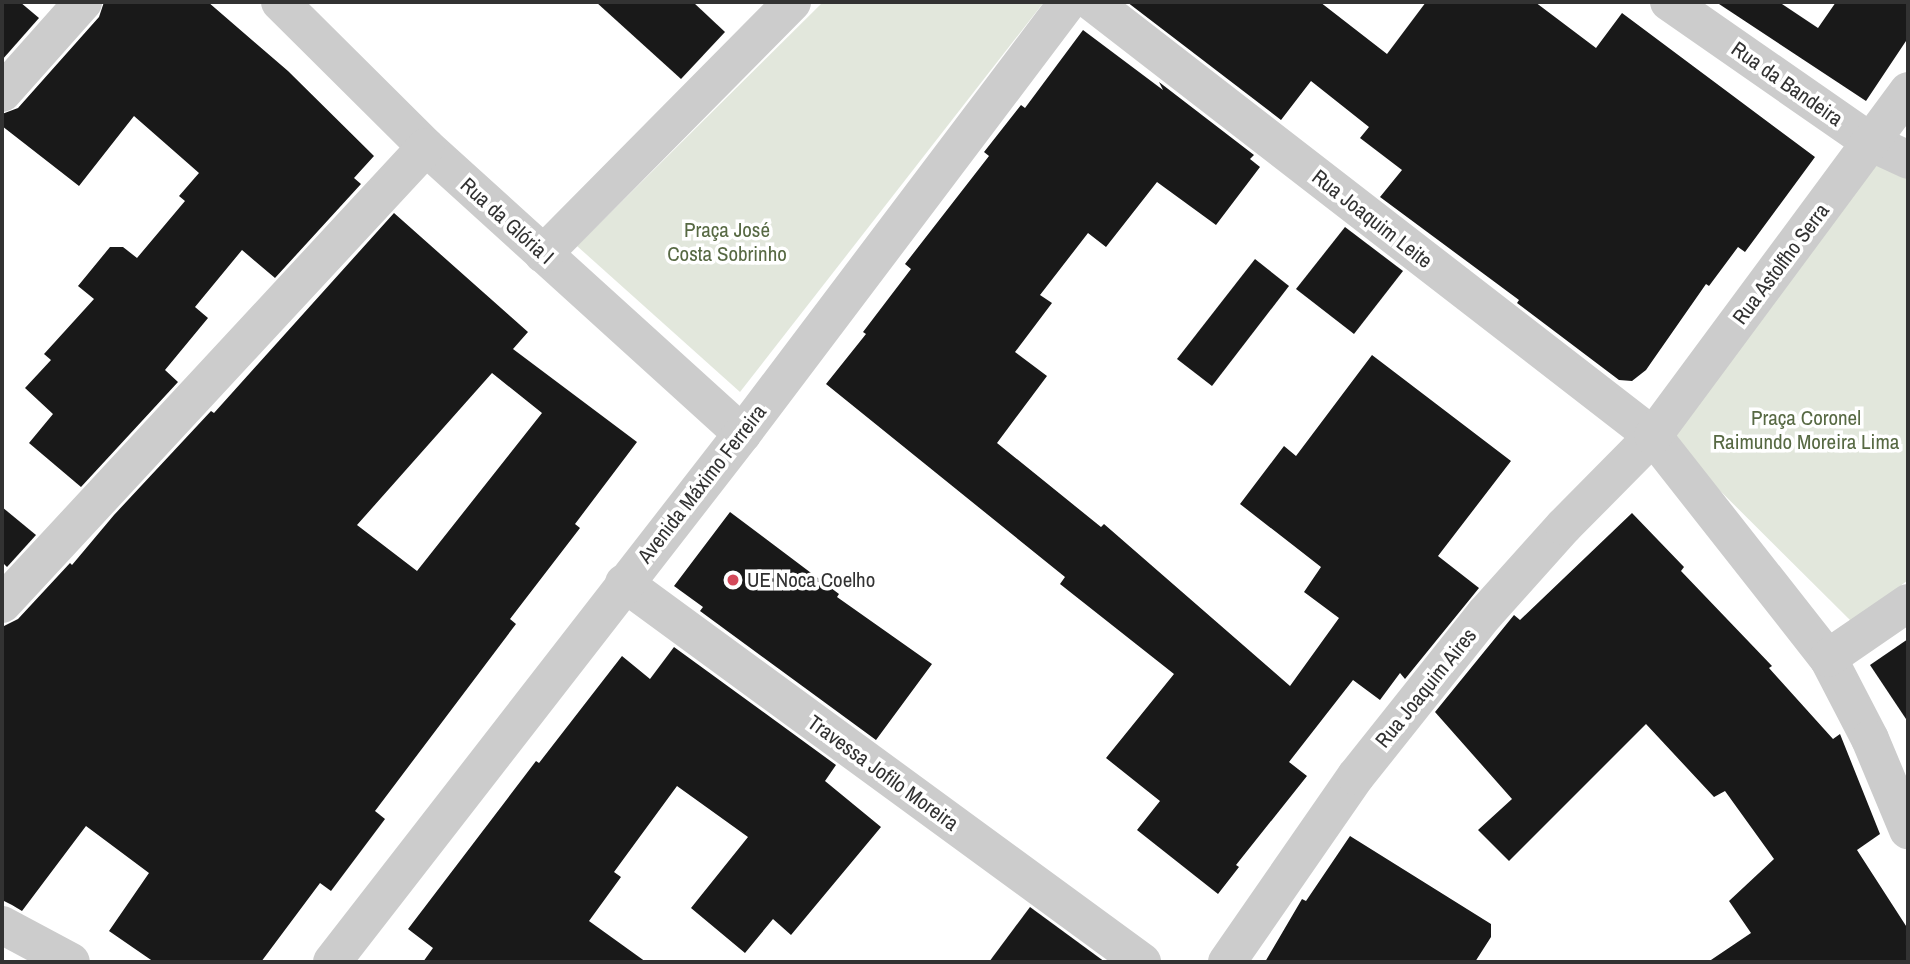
<!DOCTYPE html>
<meta charset="utf-8">
<style>
body{margin:0}
#map{position:relative;width:1910px;height:964px;overflow:hidden;background:#fff;font-family:"Archivo Narrow",sans-serif}
div>[style]{position:absolute}
.green>*{inset:0;background:#e2e7dc}
.building>*{inset:0;background:#191919}
.minor>*{height:38px;margin:-19px;padding:0 19px;transform-origin:19px;border-radius:19px;background:#ccc}
.tertiary>*{height:38px;margin:-19px;padding:0 19px;transform-origin:19px;border-radius:19px;background:#ccc}
.dots>*{width:19px;height:19px;translate:-50% -50%;box-sizing:border-box;border:4px solid #fff;border-radius:50%}
span{translate:-50% -50%;white-space:nowrap;text-align:center;line-height:1.15;-webkit-text-stroke:7px #fff;paint-order:stroke}
.street-label{font-size:21px;color:#323232}
.park-label{font-size:21px;color:#576943}
.poi-label{font-size:21px;color:#323232}
.left{translate:0 -50%;text-align:left}
.frame{position:absolute;inset:0;border:4px solid #323232;pointer-events:none}
</style>
<div id="map">
<div class="green">
<div style="clip-path:polygon(823px 2px,1044px 2px,740px 392px,577px 246px)"></div>
<div style="clip-path:polygon(1879px 160px,1908px 174px,1908px 580px,1853px 623px,1669px 440px)"></div>
</div>
<div class="building">
<div style="clip-path:polygon(2px 2px,20px 2px,39px 18px,2px 60px)"></div>
<div style="clip-path:polygon(104px 2px,208px 2px,288px 71px,374px 156px,354px 178px,361px 184px,275px 278px,242px 250px,195px 307px,208px 318px,165px 370px,178px 382px,81px 487px,29px 443px,53px 414px,25px 388px,51px 360px,44px 354px,94px 299px,78px 286px,110px 247px,123px 247px,137px 258px,185px 201px,179px 196px,199px 173px,134px 116px,79px 186px,2px 126px,2px 114px,18px 108px,99px 17px)"></div>
<div style="clip-path:polygon(596px 2px,693px 2px,725px 32px,681px 79px)"></div>
<div style="clip-path:polygon(1127px 2px,1320px 2px,1387px 54px,1426px 2px,1535px 2px,1596px 48px,1622px 13px,1815px 157px,1745px 252px,1738px 247px,1709px 286px,1706px 284px,1646px 370px,1632px 381px,1619px 380px,1517px 303px,1519px 300px,1380px 197px,1402px 170px,1360px 138px,1369px 127px,1311px 81px,1281px 120px)"></div>
<div style="clip-path:polygon(1716px 2px,1779px 2px,1818px 28px,1836px 2px,1908px 2px,1908px 38px,1866px 101px)"></div>
<div style="clip-path:polygon(1083px 30px,1163px 90px,1159px 82px,1254px 155px,1250px 159px,1260px 167px,1216px 225px,1157px 182px,1106px 247px,1088px 233px,1040px 295px,1052px 303px,1015px 352px,1047px 376px,997px 443px,1101px 527px,1104px 524px,1290px 686px,1339px 618px,1304px 592px,1321px 567px,1240px 504px,1284px 446px,1296px 456px,1372px 355px,1511px 461px,1438px 556px,1479px 588px,1405px 679px,1400px 673px,1380px 700px,1353px 680px,1289px 762px,1307px 776px,1236px 865px,1239px 867px,1218px 894px,1137px 830px,1160px 801px,1106px 758px,1174px 674px,1060px 584px,1065px 577px,826px 384px,866px 334px,863px 332px,911px 269px,905px 264px,989px 156px,984px 152px,1021px 105px,1025px 108px)"></div>
<div style="clip-path:polygon(evenodd,394px 213px,528px 332px,513px 349px,637px 442px,575px 524px,580px 528px,510px 619px,516px 624px,375px 811px,385px 819px,331px 891px,320px 883px,261px 962px,154px 962px,109px 931px,149px 873px,86px 826px,22px 911px,12px 905px,2px 900px,2px 627px,18px 619px,70px 563px,72px 565px,114px 515px,211px 411px,214px 413px,394px 213px,492px 373px,542px 413px,417px 571px,357px 525px,492px 373px)"></div>
<div style="clip-path:polygon(1345px 227px,1403px 271px,1354px 334px,1296px 289px)"></div>
<div style="clip-path:polygon(1255px 259px,1289px 286px,1212px 386px,1177px 359px)"></div>
<div style="clip-path:polygon(2px 507px,36px 535px,7px 567px,2px 562px)"></div>
<div style="clip-path:polygon(730px 512px,839px 594px,837px 597px,932px 664px,876px 740px,700px 611px,703px 607px,674px 586px)"></div>
<div style="clip-path:polygon(1632px 513px,1684px 567px,1681px 571px,1772px 666px,1769px 668px,1833px 739px,1840px 734px,1880px 834px,1857px 850px,1908px 929px,1908px 962px,1708px 962px,1751px 933px,1729px 901px,1774px 859px,1725px 791px,1714px 797px,1646px 724px,1509px 861px,1478px 830px,1512px 799px,1435px 712px,1514px 615px,1520px 620px)"></div>
<div style="clip-path:polygon(1908px 639px,1908px 722px,1870px 665px)"></div>
<div style="clip-path:polygon(674px 647px,836px 765px,825px 781px,881px 827px,791px 935px,773px 919px,745px 953px,691px 908px,748px 837px,677px 786px,614px 872px,621px 877px,589px 921px,646px 962px,423px 962px,433px 948px,408px 929px,536px 761px,539px 763px,622px 656px,650px 679px)"></div>
<div style="clip-path:polygon(1350px 836px,1491px 924px,1491px 937px,1475px 962px,1265px 962px,1302px 899px,1306px 901px)"></div>
<div style="clip-path:polygon(1030px 907px,1105px 962px,989px 962px)"></div>
</div>
<div class="minor">
<div style="left:280px;top:2px;width:206px;rotate:44.8deg"></div>
<div style="left:426px;top:147px;width:427px;rotate:42.2deg"></div>
<div style="left:1092px;top:2px;width:709px;rotate:37.73deg"></div>
<div style="left:1653px;top:436px;width:283px;rotate:51.8deg"></div>
<div style="left:1828px;top:658px;width:91px;rotate:62.6deg"></div>
<div style="left:1870px;top:739px;width:99px;rotate:67.3deg"></div>
<div style="left:1669px;top:2px;width:247px;rotate:34.8deg"></div>
<div style="left:1872px;top:143px;width:40px;rotate:25deg"></div>
<div style="left:2px;top:93px;width:122px;rotate:-48.3deg"></div>
<div style="left:543px;top:254px;width:354px;rotate:-45.3deg"></div>
<div style="left:624px;top:583px;width:642px;rotate:36.19deg"></div>
<div style="left:2px;top:604px;width:623px;rotate:-47.15deg"></div>
<div style="left:1828px;top:658px;width:97px;rotate:-34.5deg"></div>
<div style="left:2px;top:925px;width:78px;rotate:28.2deg"></div>
<div style="left:332px;top:962px;width:668px;rotate:-52.17deg"></div>
<div style="left:742px;top:434px;width:541px;rotate:-52.96deg"></div>
</div>
<div class="tertiary">
<div style="left:1227px;top:962px;width:226px;rotate:-55.3deg"></div>
<div style="left:1356px;top:776px;width:207px;rotate:-51.5deg"></div>
<div style="left:1485px;top:614px;width:118px;rotate:-48.1deg"></div>
<div style="left:1564px;top:526px;width:127px;rotate:-45.3deg"></div>
<div style="left:1653px;top:436px;width:429px;rotate:-53.5deg"></div>
</div>
<div class="dots">
<div style="left:733px;top:580px;background:#d3495a"></div>
</div>
<div class="street-label">
<span style="left:1787px;top:84px;rotate:35deg">Rua da Bandeira</span>
<span style="left:1372px;top:219px;rotate:38deg">Rua Joaquim Leite</span>
<span style="left:507px;top:221px;rotate:42deg">Rua da Glória I</span>
<span style="left:1781px;top:264px;rotate:-53deg">Rua Astolfho Serra</span>
<span style="left:702px;top:484px;rotate:-52deg">Avenida Máximo Ferreira</span>
<span style="left:1426px;top:688px;rotate:-51deg">Rua Joaquim Aires</span>
<span style="left:883px;top:773px;rotate:36deg">Travessa Jofilo Moreira</span>
</div>
<div class="park-label">
<span style="left:727px;top:242px">Praça José<br>Costa Sobrinho</span>
<span style="left:1806px;top:430px">Praça Coronel<br>Raimundo Moreira Lima</span>
</div>
<div class="poi-label">
<span class="left" style="left:747px;top:580px">UE Noca Coelho</span>
</div>
<div class="frame"></div>
</div>
